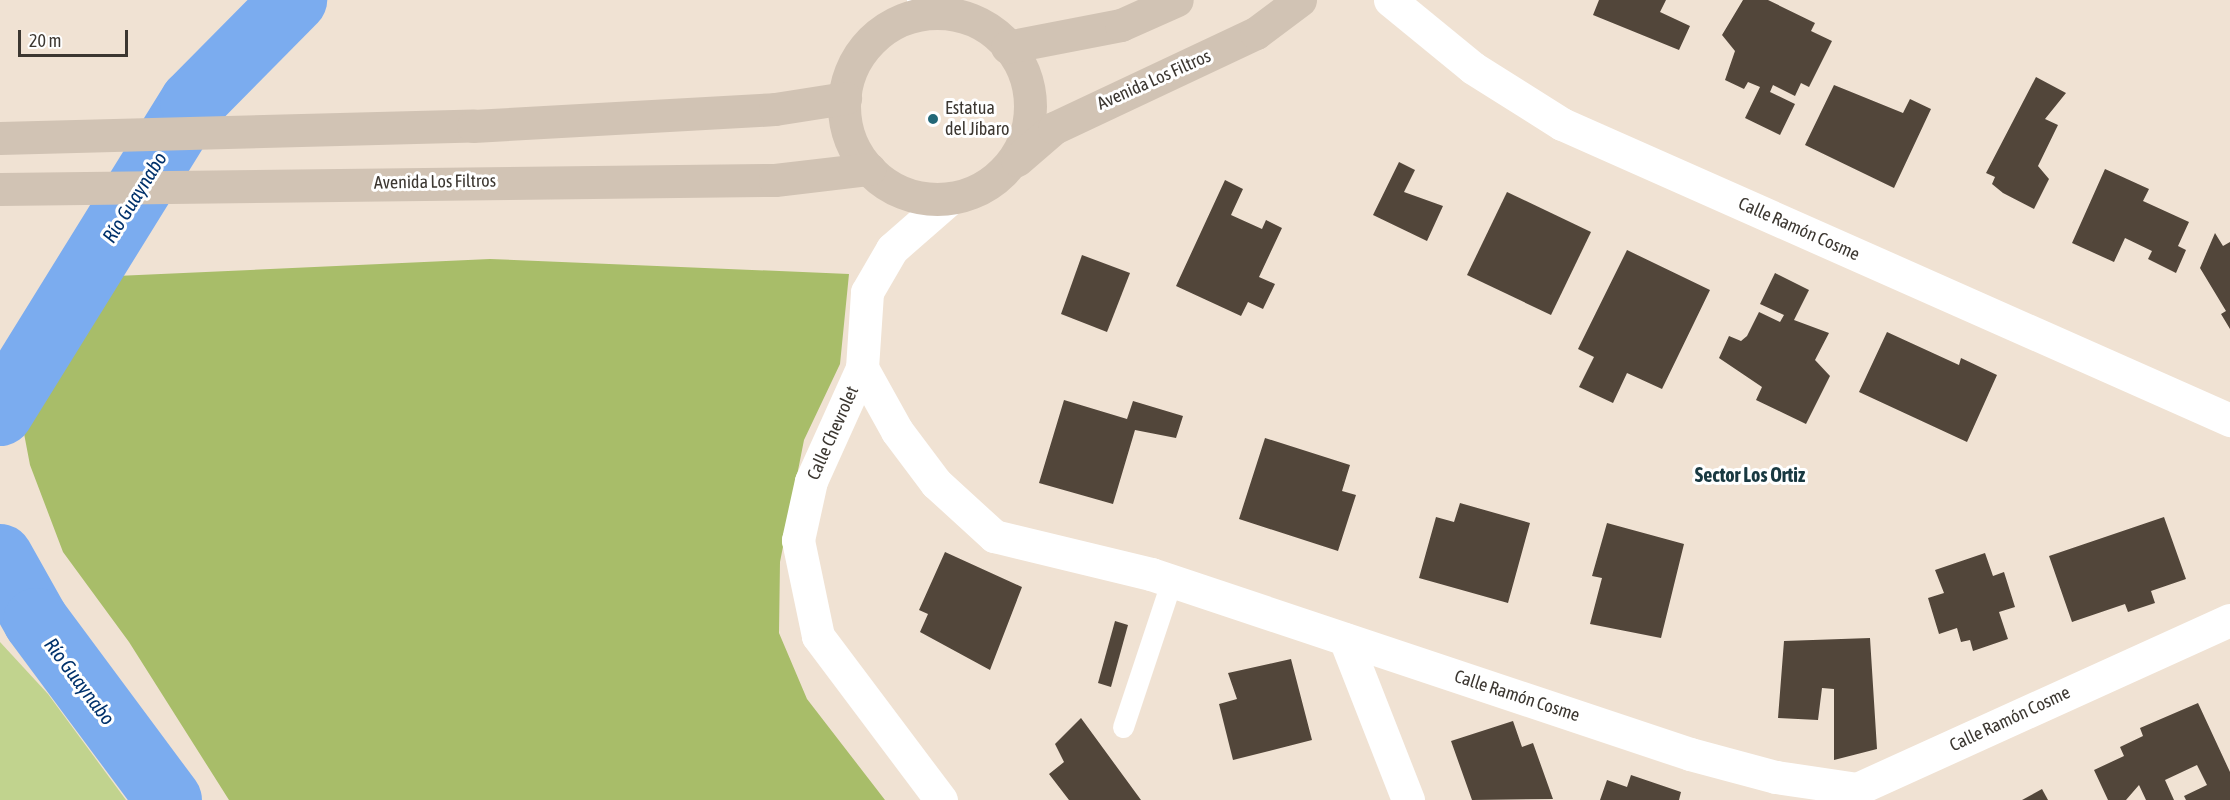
<!DOCTYPE html>
<meta charset="utf-8">
<style>
body{margin:0}
#map{position:relative;width:2230px;height:800px;overflow:hidden;background:#f0e2d3;font-family:"Asap Condensed",sans-serif}
div>[style]{position:absolute}
.green>*{inset:0;background:#c1d38e}
.forest>*{inset:0;background:#a8bd69}
.river>*{height:66px;margin:-33px;padding:0 33px;transform-origin:33px;border-radius:33px;background:#7bacef}
.building>*{inset:0;background:#52463a}
.service>*{height:21px;margin:-10.5px;padding:0 10.5px;transform-origin:10.5px;border-radius:10.5px;background:#fff}
.minor>*{height:33px;margin:-16.5px;padding:0 16.5px;transform-origin:16.5px;border-radius:16.5px;background:#fff}
.secondary>*{height:33px;margin:-16.5px;padding:0 16.5px;transform-origin:16.5px;border-radius:16.5px;background:#d1c3b4}
.secondary>.ring{margin:-16.5px;padding:0;box-sizing:content-box;background:none;border:33px solid #d1c3b4;border-radius:50%}
.dots>*{width:16px;height:16px;translate:-50% -50%;box-sizing:border-box;border:3px solid #fff;border-radius:50%}
span{translate:-50% -50%;white-space:nowrap;text-align:center;line-height:1.15;-webkit-text-stroke:6px #fff;paint-order:stroke}
.street-label{font-size:18px;color:#3c3731}
.poi-label{font-size:18px;color:#3c3731}
.left{translate:0 -50%;text-align:left}
.water-label{font-size:20px;color:#00316b;font-style:italic}
.neighbourhood-label{font-size:20px;color:#193941;font-weight:700}
.scale{position:absolute;left:18px;top:30px;width:110px;height:27px;box-sizing:border-box;border:3px solid #3c3731;border-top:0;padding-left:8px;font-size:18px;line-height:21px;white-space:nowrap;color:#3c3731;-webkit-text-stroke:4px #fff;paint-order:stroke}
</style>
<div id="map">
<div class="green">
<div style="clip-path:polygon(0 642px,48px 694px,126px 800px,0 800px)"></div>
</div>
<div class="forest">
<div style="clip-path:polygon(490px 259px,849px 274px,840px 364px,804px 440px,780px 562px,779px 633px,807px 699px,885px 800px,229px 800px,129px 642px,63px 552px,30px 465px,22px 423px,21px 392px,29px 365px,94px 277px)"></div>
</div>
<div class="river">
<div style="left:0;top:413px;width:366px;rotate:-58.2deg"></div>
<div style="left:193px;top:102px;width:144px;rotate:-45.3deg"></div>
<div style="left:0;top:557px;width:73px;rotate:60.6deg"></div>
<div style="left:36px;top:621px;width:223px;rotate:53.4deg"></div>
</div>
<div class="building">
<div style="clip-path:polygon(1599px 0,1666px 0,1660px 12px,1690px 26px,1679px 50px,1593px 15px)"></div>
<div style="clip-path:polygon(1743px 0,1768px 0,1815px 23px,1811px 31px,1832px 41px,1809px 87px,1801px 83px,1795px 96px,1773px 85px,1770px 92px,1795px 104px,1780px 135px,1745px 118px,1760px 87px,1748px 82px,1744px 89px,1725px 80px,1735px 51px,1722px 35px)"></div>
<div style="clip-path:polygon(2036px 77px,2066px 93px,2045px 119px,2058px 125px,2038px 166px,2049px 179px,2034px 209px,2003px 193px,1992px 184px,1995px 177px,1986px 173px)"></div>
<div style="clip-path:polygon(1834px 85px,1903px 113px,1910px 99px,1931px 109px,1894px 188px,1805px 145px)"></div>
<div style="clip-path:polygon(1399px 162px,1415px 170px,1404px 192px,1443px 206px,1427px 241px,1373px 215px)"></div>
<div style="clip-path:polygon(2105px 169px,2149px 189px,2143px 201px,2189px 222px,2178px 246px,2186px 250px,2176px 273px,2148px 259px,2152px 251px,2125px 238px,2114px 262px,2072px 243px)"></div>
<div style="clip-path:polygon(1225px 180px,1243px 189px,1231px 215px,1262px 229px,1266px 220px,1282px 228px,1259px 277px,1275px 284px,1263px 309px,1248px 302px,1241px 316px,1176px 286px)"></div>
<div style="clip-path:polygon(1507px 192px,1591px 232px,1551px 315px,1467px 275px)"></div>
<div style="clip-path:polygon(2215px 233px,2223px 246px,2230px 242px,2230px 329px,2221px 314px,2226px 311px,2200px 268px)"></div>
<div style="clip-path:polygon(1627px 250px,1710px 290px,1662px 389px,1627px 373px,1613px 403px,1579px 387px,1594px 357px,1578px 349px)"></div>
<div style="clip-path:polygon(1082px 255px,1130px 273px,1107px 332px,1061px 314px)"></div>
<div style="clip-path:polygon(1775px 273px,1809px 290px,1794px 320px,1829px 333px,1815px 360px,1830px 376px,1806px 424px,1756px 400px,1762px 387px,1719px 358px,1729px 336px,1741px 341px,1747px 336px,1759px 312px,1780px 322px,1784px 315px,1760px 304px)"></div>
<div style="clip-path:polygon(1887px 332px,1959px 365px,1961px 358px,1997px 375px,1967px 442px,1859px 392px)"></div>
<div style="clip-path:polygon(1064px 400px,1127px 419px,1133px 401px,1183px 416px,1176px 438px,1135px 430px,1113px 504px,1039px 483px)"></div>
<div style="clip-path:polygon(1265px 438px,1350px 465px,1342px 491px,1356px 495px,1338px 551px,1239px 519px)"></div>
<div style="clip-path:polygon(1460px 503px,1530px 523px,1508px 603px,1419px 578px,1436px 517px,1454px 522px)"></div>
<div style="clip-path:polygon(2164px 517px,2186px 579px,2151px 591px,2155px 603px,2128px 612px,2125px 604px,2072px 622px,2049px 556px)"></div>
<div style="clip-path:polygon(1607px 523px,1684px 544px,1661px 638px,1590px 624px,1602px 578px,1592px 576px)"></div>
<div style="clip-path:polygon(945px 552px,1022px 587px,990px 670px,920px 632px,928px 614px,919px 610px)"></div>
<div style="clip-path:polygon(1985px 553px,1993px 576px,2004px 572px,2015px 607px,1999px 612px,2008px 639px,1973px 651px,1970px 640px,1961px 642px,1957px 628px,1939px 634px,1928px 598px,1944px 593px,1935px 570px)"></div>
<div style="clip-path:polygon(1115px 621px,1128px 625px,1111px 687px,1098px 683px)"></div>
<div style="clip-path:polygon(1870px 638px,1877px 749px,1834px 760px,1834px 689px,1822px 688px,1818px 720px,1778px 718px,1784px 641px)"></div>
<div style="clip-path:polygon(1291px 659px,1312px 740px,1233px 760px,1219px 704px,1237px 699px,1228px 673px)"></div>
<div style="clip-path:polygon(2198px 703px,2230px 772px,2230px 800px,2186px 800px,2184px 796px,2207px 785px,2197px 765px,2165px 780px,2174px 800px,2146px 800px,2139px 785px,2126px 800px,2108px 800px,2094px 770px,2124px 756px,2120px 747px,2143px 736px,2140px 728px)"></div>
<div style="clip-path:polygon(1081px 718px,1141px 800px,1069px 800px,1049px 774px,1064px 762px,1055px 744px)"></div>
<div style="clip-path:polygon(1513px 721px,1522px 747px,1533px 743px,1553px 799px,1472px 800px,1451px 741px)"></div>
<div style="clip-path:polygon(1631px 775px,1681px 792px,1679px 800px,1600px 800px,1607px 780px,1627px 787px)"></div>
<div style="clip-path:polygon(2042px 789px,2048px 800px,2022px 800px)"></div>
</div>
<div class="service">
<div style="left:1123px;top:727px;width:155px;rotate:-71.6deg"></div>
</div>
<div class="minor">
<div style="left:923px;top:0;width:13px;rotate:77deg"></div>
<div style="left:1390px;top:0;width:107px;rotate:39.3deg"></div>
<div style="left:1473px;top:68px;width:105px;rotate:32.2deg"></div>
<div style="left:1562px;top:124px;width:731px;rotate:23.9deg"></div>
<div style="left:862px;top:368px;width:72px;rotate:60.9deg"></div>
<div style="left:897px;top:431px;width:65px;rotate:53.1deg"></div>
<div style="left:936px;top:483px;width:79px;rotate:42.4deg"></div>
<div style="left:994px;top:536px;width:162px;rotate:13.6deg"></div>
<div style="left:1151px;top:574px;width:568px;rotate:18.47deg"></div>
<div style="left:1690px;top:754px;width:89px;rotate:15deg"></div>
<div style="left:1776px;top:777px;width:82px;rotate:8.4deg"></div>
<div style="left:1857px;top:789px;width:409px;rotate:-24.4deg"></div>
<div style="left:1345px;top:639px;width:173px;rotate:68.6deg"></div>
<div style="left:941px;top:800px;width:205px;rotate:-126.9deg"></div>
<div style="left:818px;top:636px;width:98px;rotate:-101.8deg"></div>
<div style="left:798px;top:540px;width:60px;rotate:-77.6deg"></div>
<div style="left:811px;top:481px;width:124px;rotate:-65.7deg"></div>
<div style="left:862px;top:368px;width:76px;rotate:-86.2deg"></div>
<div style="left:867px;top:292px;width:50px;rotate:-59.8deg"></div>
<div style="left:892px;top:249px;width:74px;rotate:-41.2deg"></div>
</div>
<div class="secondary">
<div class="ring" style="left:844px;top:13px;width:153px;height:153px"></div>
<div style="left:1007px;top:47px;width:116px;rotate:-10.9deg"></div>
<div style="left:1121px;top:25px;width:61px;rotate:-24.1deg"></div>
<div style="left:0;top:138px;width:473px;rotate:-1.5deg"></div>
<div style="left:473px;top:126px;width:302px;rotate:-3.2deg"></div>
<div style="left:775px;top:109px;width:71px;rotate:-8.9deg"></div>
<div style="left:1017px;top:160px;width:49px;rotate:-40.9deg"></div>
<div style="left:1054px;top:128px;width:223px;rotate:-25.2deg"></div>
<div style="left:1256px;top:33px;width:55px;rotate:-36.9deg"></div>
<div style="left:0;top:189px;width:775px;rotate:-0.67deg"></div>
<div style="left:775px;top:180px;width:95px;rotate:-6.7deg"></div>
</div>
<div class="dots">
<div style="left:933px;top:119px;background:#226777"></div>
</div>
<div class="street-label">
<span style="left:1154px;top:80px;rotate:-24deg">Avenida Los Filtros</span>
<span style="left:435px;top:182px;rotate:-1deg">Avenida Los Filtros</span>
<span style="left:1799px;top:229px;rotate:24deg">Calle Ramón Cosme</span>
<span style="left:833px;top:433px;rotate:-66deg">Calle Chevrolet</span>
<span style="left:1517px;top:696px;rotate:18deg">Calle Ramón Cosme</span>
<span style="left:2010px;top:719px;rotate:-25deg">Calle Ramón Cosme</span>
</div>
<div class="poi-label">
<span class="left" style="left:945px;top:119px">Estatua<br>del Jíbaro</span>
</div>
<div class="water-label">
<span style="left:134px;top:197px;rotate:-58deg">Río Guaynabo</span>
<span style="left:80px;top:681px;rotate:53deg">Río Guaynabo</span>
</div>
<div class="neighbourhood-label">
<span style="left:1750px;top:474px">Sector Los Ortiz</span>
</div>
<div class="scale">20 m</div>
</div>
